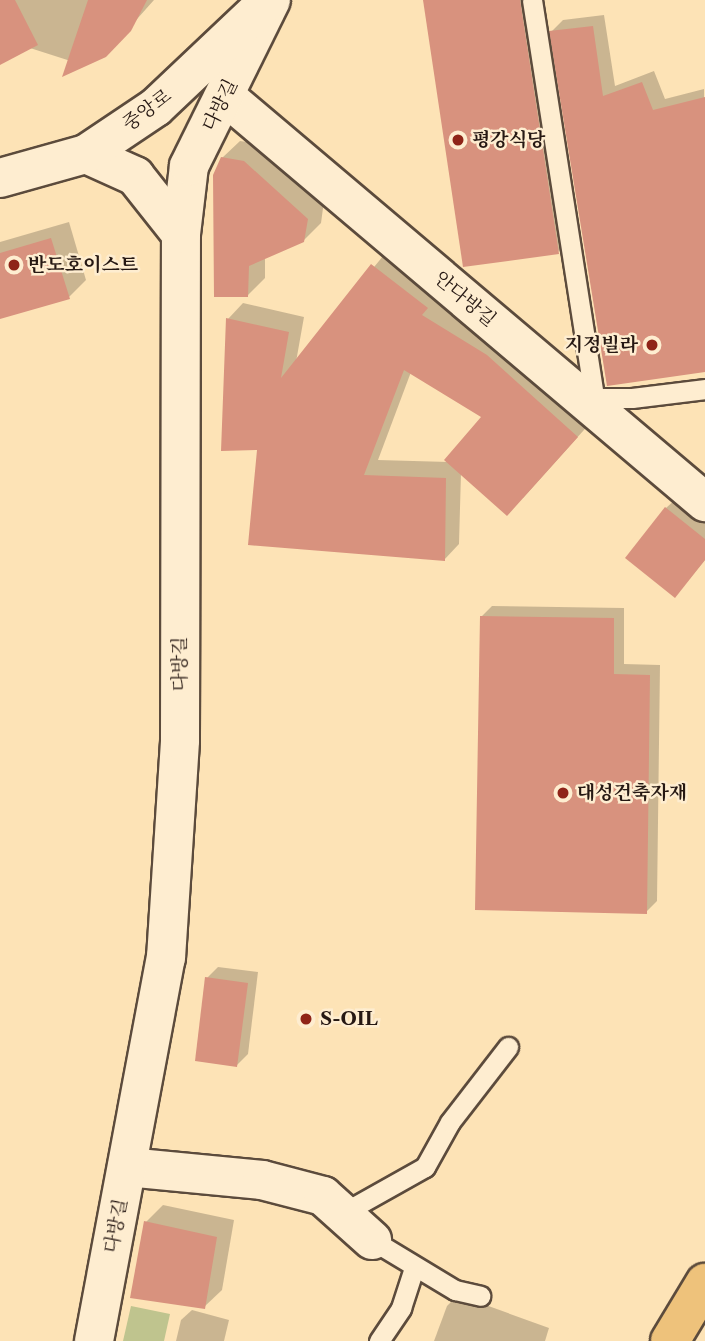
<!DOCTYPE html>
<meta charset="utf-8">
<style>
body{margin:0}
#map{position:relative;width:705px;height:1341px;overflow:hidden;background:#fde3b6;font-family:"Libre Caslon Text","Noto Serif KR",serif}
div>[style]{position:absolute}
.green>*{inset:0;background:#bfc48e}
.shadow>*{inset:0;background:#0003}
.building>*{inset:0;background:#d8927e}
.roads{filter:drop-shadow(2px 0 #5c4b3c) drop-shadow(-2px 0 #5c4b3c) drop-shadow(0 2px #5c4b3c) drop-shadow(0 -2px #5c4b3c)}
.lane>*{height:19px;margin:-9.5px;padding:0 9.5px;transform-origin:9.5px;border-radius:9.5px;background:#feedd0}
.street>*{height:38px;margin:-19px;padding:0 19px;transform-origin:19px;border-radius:19px;background:#feedd0}
.secondary>*{height:38px;margin:-19px;padding:0 19px;transform-origin:19px;border-radius:19px;background:#feedd0}
.highway>*{height:38px;margin:-19px;padding:0 19px;transform-origin:19px;border-radius:19px;background:#eec27b}
.dots>*{width:19px;height:19px;translate:-50% -50%;box-sizing:border-box;border:4px solid #feedd0;border-radius:50%}
span{translate:-50% -50%;white-space:nowrap;text-align:center;line-height:1.15;-webkit-text-stroke:5px #feedd0;paint-order:stroke}
.street-label{font-size:19px;color:#261813}
.poi-label{font-size:19px;color:#261813;font-weight:700}
.left{translate:0 -50%;text-align:left}
.right{translate:-100% -50%;text-align:right}
</style>
<div id="map">
<div class="green">
<div style="clip-path:polygon(131px 1306px,170px 1314px,164px 1341px,123px 1341px)"></div>
</div>
<div class="shadow">
<div style="clip-path:polygon(0 0,154px 0,105px 55px,83px 65px,30px 48px,0 63px)"></div>
<div style="clip-path:polygon(425px 0,540px 0,574px 236px,559px 252px)"></div>
<div style="clip-path:polygon(604px 15px,615px 86px,654px 71px,665px 99px,704px 89px,705px 370px,551px 32px,563px 20px)"></div>
<div style="clip-path:polygon(240px 141px,261px 144px,324px 201px,321px 223px,303px 241px,265px 257px,265px 278px,248px 295px,222px 158px)"></div>
<div style="clip-path:polygon(69px 222px,86px 280px,69px 297px,0 317px,0 242px)"></div>
<div style="clip-path:polygon(evenodd,388px 250px,592px 421px,523px 498px,461px 473px,459px 544px,444px 560px,259px 448px,228px 319px,243px 303px,304px 317px,296px 362px,388px 250px,411px 372px,484px 417px,449px 462px,378px 460px,411px 372px)"></div>
<div style="clip-path:polygon(677px 498px,705px 520px,705px 560px,675px 596px,666px 508px)"></div>
<div style="clip-path:polygon(492px 606px,624px 608px,624px 664px,660px 665px,657px 901px,646px 912px,481px 617px)"></div>
<div style="clip-path:polygon(218px 967px,258px 972px,248px 1054px,237px 1065px,207px 978px)"></div>
<div style="clip-path:polygon(163px 1205px,234px 1220px,222px 1290px,204px 1307px,146px 1222px)"></div>
<div style="clip-path:polygon(458px 1295px,549px 1328px,545px 1341px,434px 1341px,447px 1306px)"></div>
<div style="clip-path:polygon(192px 1310px,229px 1320px,224px 1341px,176px 1341px,181px 1320px)"></div>
</div>
<div class="building">
<div style="clip-path:polygon(0 0,15px 0,38px 45px,0 65px)"></div>
<div style="clip-path:polygon(88px 0,147px 0,131px 31px,106px 57px,62px 77px)"></div>
<div style="clip-path:polygon(423px 0,520px 0,559px 254px,463px 267px)"></div>
<div style="clip-path:polygon(593px 26px,603px 96px,642px 82px,653px 110px,705px 97px,705px 372px,607px 386px,549px 31px)"></div>
<div style="clip-path:polygon(221px 157px,244px 161px,308px 219px,304px 242px,249px 266px,248px 297px,214px 297px,213px 175px)"></div>
<div style="clip-path:polygon(51px 238px,70px 299px,0 319px,0 253px)"></div>
<div style="clip-path:polygon(371px 264px,428px 308px,422px 315px,487px 355px,578px 437px,507px 516px,444px 460px,481px 417px,404px 370px,364px 475px,446px 478px,445px 561px,248px 545px,257px 450px,221px 451px,226px 318px,289px 332px,281px 378px)"></div>
<div style="clip-path:polygon(665px 507px,705px 539px,705px 560px,675px 598px,625px 558px)"></div>
<div style="clip-path:polygon(480px 616px,614px 618px,614px 674px,650px 675px,647px 914px,475px 910px)"></div>
<div style="clip-path:polygon(205px 977px,248px 983px,237px 1067px,195px 1061px)"></div>
<div style="clip-path:polygon(144px 1221px,217px 1237px,205px 1309px,130px 1298px)"></div>
</div>
<div class="roads">
<div class="lane">
<div style="left:532px;top:0;width:412px;rotate:81.1deg"></div>
<div style="left:594px;top:398px;width:38px"></div>
<div style="left:632px;top:398px;width:74px;rotate:-7deg"></div>
<div style="left:343px;top:1213px;width:94px;rotate:-29.3deg"></div>
<div style="left:425px;top:1167px;width:51px;rotate:-60.9deg"></div>
<div style="left:450px;top:1122px;width:95px;rotate:-52.3deg"></div>
<div style="left:372px;top:1240px;width:97px;rotate:31.1deg"></div>
<div style="left:455px;top:1290px;width:26px;rotate:13deg"></div>
<div style="left:379px;top:1341px;width:40px;rotate:-56deg"></div>
<div style="left:401px;top:1308px;width:42px;rotate:-72deg"></div>
</div>
<div class="street">
<div style="left:225px;top:96px;width:629px;rotate:40.23deg"></div>
<div style="left:86px;top:154px;width:54px;rotate:24.2deg"></div>
<div style="left:135px;top:176px;width:74px;rotate:51.6deg"></div>
<div style="left:127px;top:1167px;width:136px;rotate:5.5deg"></div>
<div style="left:262px;top:1180px;width:63px;rotate:14.7deg"></div>
<div style="left:323px;top:1196px;width:66px;rotate:41.9deg"></div>
<div style="left:94px;top:1341px;width:390px;rotate:-79.4deg"></div>
<div style="left:166px;top:958px;width:218px;rotate:-86.3deg"></div>
<div style="left:180px;top:740px;width:506px;rotate:-89.89deg"></div>
<div style="left:181px;top:234px;width:68px;rotate:-83.3deg"></div>
<div style="left:189px;top:166px;width:185px;rotate:-63.7deg"></div>
</div>
<div class="secondary">
<div style="left:0;top:178px;width:89px;rotate:-15.6deg"></div>
<div style="left:86px;top:154px;width:84px;rotate:-33.9deg"></div>
<div style="left:156px;top:107px;width:156px;rotate:-43.4deg"></div>
</div>
<div class="highway">
<div style="left:670px;top:1341px;width:68px;rotate:-58.9deg"></div>
</div>
</div>
<div class="dots">
<div style="left:458px;top:140px;background:#8f2418"></div>
<div style="left:14px;top:265px;background:#8f2418"></div>
<div style="left:652px;top:345px;background:#8f2418"></div>
<div style="left:563px;top:793px;background:#8f2418"></div>
<div style="left:306px;top:1019px;background:#8f2418"></div>
</div>
<div class="street-label">
<span style="left:220px;top:105px;rotate:-64deg">다방길</span>
<span style="left:147px;top:110px;rotate:-37deg">중앙로</span>
<span style="left:465px;top:299px;rotate:40deg">안다방길</span>
<span style="left:180px;top:664px;rotate:-90deg">다방길</span>
<span style="left:116px;top:1226px;rotate:-79deg">다방길</span>
</div>
<div class="poi-label">
<span class="left" style="left:472px;top:140px">평강식당</span>
<span class="left" style="left:28px;top:265px">반도호이스트</span>
<span class="right" style="left:638px;top:345px">지정빌라</span>
<span class="left" style="left:577px;top:793px">대성건축자재</span>
<span class="left" style="left:320px;top:1019px">S-OIL</span>
</div>
</div>
